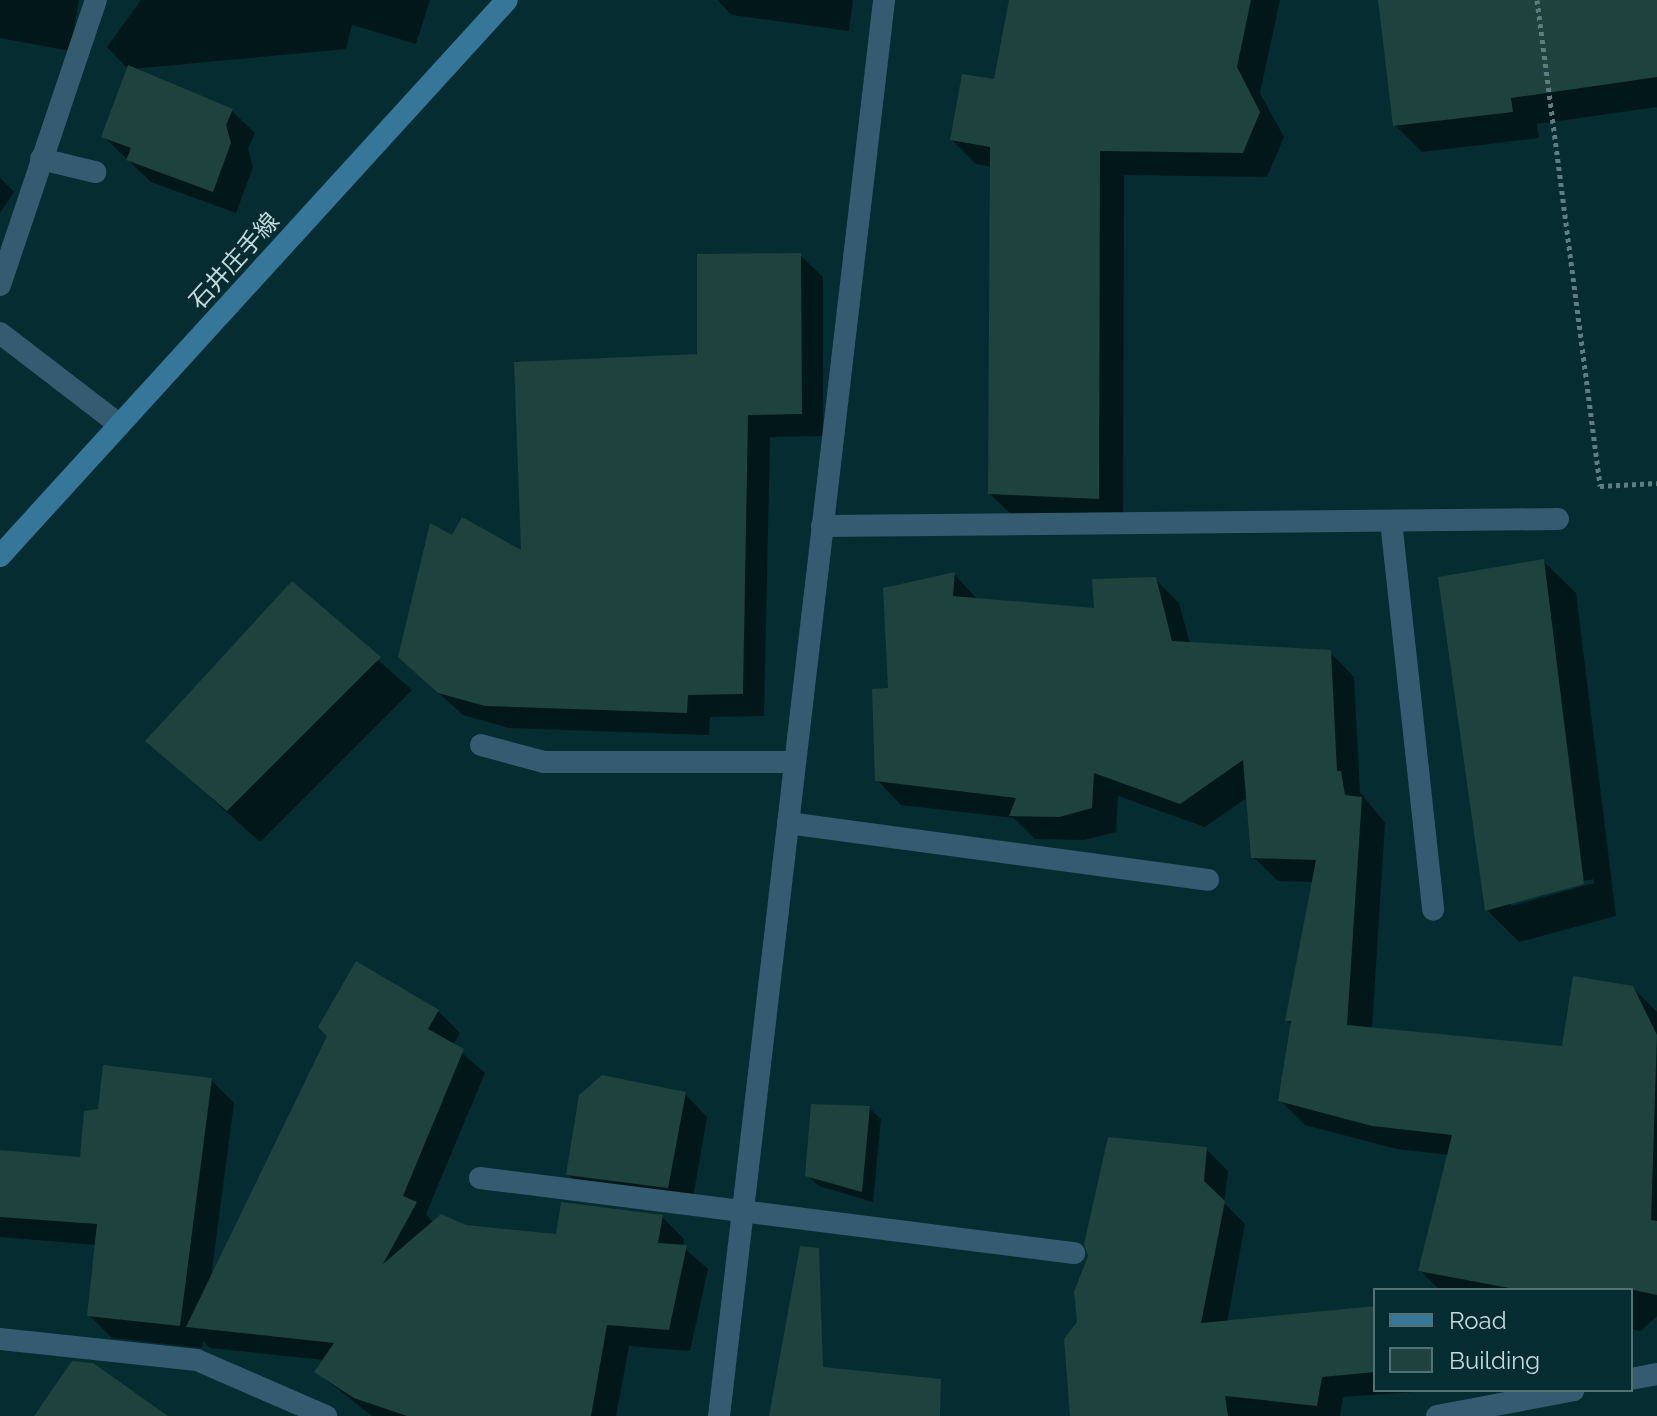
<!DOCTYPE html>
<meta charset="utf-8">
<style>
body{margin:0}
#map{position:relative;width:1657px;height:1416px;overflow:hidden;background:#042c31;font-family:Raleway,"Noto Sans JP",sans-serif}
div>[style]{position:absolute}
.shadow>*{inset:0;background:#0007}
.building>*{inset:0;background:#1e423d}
.path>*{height:5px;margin-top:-2.5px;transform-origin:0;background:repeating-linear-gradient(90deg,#5e7d81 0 4px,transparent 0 8px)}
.minor>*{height:22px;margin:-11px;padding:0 11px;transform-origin:11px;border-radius:11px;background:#345b70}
.secondary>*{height:22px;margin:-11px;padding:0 11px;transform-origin:11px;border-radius:11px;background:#367799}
span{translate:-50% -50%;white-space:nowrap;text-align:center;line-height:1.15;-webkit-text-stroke:6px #042c31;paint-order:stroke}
.street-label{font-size:24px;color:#c5d9dc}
.legend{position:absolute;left:1373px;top:1288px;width:260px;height:104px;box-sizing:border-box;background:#042c31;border:2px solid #517175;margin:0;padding:10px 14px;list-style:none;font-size:24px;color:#c5d9dc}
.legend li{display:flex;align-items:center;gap:16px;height:40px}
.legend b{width:40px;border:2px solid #517175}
</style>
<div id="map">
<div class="shadow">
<div style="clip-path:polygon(0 0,79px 0,70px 51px,0 38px)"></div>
<div style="clip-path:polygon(141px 0,430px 0,416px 44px,352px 25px,346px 49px,132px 69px,232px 111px,255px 133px,248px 149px,253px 167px,236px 213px,151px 182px,103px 136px,128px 69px,107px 47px)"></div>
<div style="clip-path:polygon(717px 0,853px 0,849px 31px,732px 15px)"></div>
<div style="clip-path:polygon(1011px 0,1280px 0,1260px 93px,1284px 137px,1267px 177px,1124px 175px,1123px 522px,1015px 518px,990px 494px,992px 167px,976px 164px,952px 140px,996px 81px)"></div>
<div style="clip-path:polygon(1380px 0,1657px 0,1657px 107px,1537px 124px,1539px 138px,1422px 152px,1395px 125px)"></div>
<div style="clip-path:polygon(0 178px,14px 192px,0 213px)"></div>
<div style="clip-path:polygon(800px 255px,823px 277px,823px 436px,770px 437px,764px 716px,710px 717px,709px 735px,509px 728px,463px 715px,423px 679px,452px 537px,524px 554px,699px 355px)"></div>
<div style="clip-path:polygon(evenodd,1543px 561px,1576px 593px,1616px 916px,1519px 942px,1487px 910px,1543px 561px,1593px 879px,1594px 883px,1511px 906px,1511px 902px,1593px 879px)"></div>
<div style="clip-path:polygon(954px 574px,978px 600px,1097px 611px,1155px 579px,1179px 603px,1190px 644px,1330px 652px,1354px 677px,1360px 792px,1385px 823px,1372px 1029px,1564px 1048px,1632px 987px,1657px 1012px,1657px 1316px,1641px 1331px,1631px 1329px,1631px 1290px,1440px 1290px,1420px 1271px,1449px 1155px,1397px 1149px,1305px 1125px,1281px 1101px,1292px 1026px,1287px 1020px,1313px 882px,1278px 881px,1253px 857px,1248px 797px,1205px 827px,1118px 796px,1116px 832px,1084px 840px,1035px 839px,1014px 818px,901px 805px,877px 780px,891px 690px)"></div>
<div style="clip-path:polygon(292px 584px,412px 690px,260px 842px,148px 741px)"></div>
<div style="clip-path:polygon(438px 1011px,460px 1033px,453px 1045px,485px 1073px,426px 1214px,434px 1223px,558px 1237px,662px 1217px,684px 1239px,683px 1247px,708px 1269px,690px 1351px,629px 1346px,616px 1416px,372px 1416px,316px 1372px,324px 1360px,210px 1348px,203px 1341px,202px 1348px,112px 1338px,89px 1315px,97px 1245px,0 1237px,0 1152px,82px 1160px,211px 1080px,234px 1103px,211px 1278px)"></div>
<div style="clip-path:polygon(685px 1094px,707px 1117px,691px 1209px,591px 1197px,568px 1174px)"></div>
<div style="clip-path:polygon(869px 1108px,881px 1119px,873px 1202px,819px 1186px,807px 1175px)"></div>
<div style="clip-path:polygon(1206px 1149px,1228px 1171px,1224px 1203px,1245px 1224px,1227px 1323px,1375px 1308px,1375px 1390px,1413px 1392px,1343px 1397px,1340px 1416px,1072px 1416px)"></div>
</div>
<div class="building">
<div style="clip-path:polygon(1009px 0,1251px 0,1237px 67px,1260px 112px,1243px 153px,1100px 151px,1099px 499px,988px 494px,990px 147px,950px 140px,962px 74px,994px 79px)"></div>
<div style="clip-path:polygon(1378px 0,1657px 0,1657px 77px,1511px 98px,1513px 112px,1393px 126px)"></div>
<div style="clip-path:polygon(128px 65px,233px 109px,226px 125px,231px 143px,213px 192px,126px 160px,131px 148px,101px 137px)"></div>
<div style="clip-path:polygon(801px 253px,802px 414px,748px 415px,743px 694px,688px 695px,687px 713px,485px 706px,438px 693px,398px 657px,430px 523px,452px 535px,462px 517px,521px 550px,514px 362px,697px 354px,697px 254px)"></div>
<div style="clip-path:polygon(1544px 559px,1584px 884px,1485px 911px,1438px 577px)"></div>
<div style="clip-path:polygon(955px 572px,953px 596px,1094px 608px,1092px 579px,1156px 577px,1172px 641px,1331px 650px,1337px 771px,1341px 771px,1345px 795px,1362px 797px,1347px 1025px,1562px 1046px,1573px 976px,1633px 986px,1657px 1035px,1651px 1220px,1657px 1221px,1657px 1295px,1634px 1290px,1520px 1290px,1418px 1271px,1452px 1135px,1372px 1126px,1278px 1101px,1291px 1021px,1285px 1021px,1316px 860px,1251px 858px,1243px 760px,1180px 804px,1094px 773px,1092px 808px,1059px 817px,1009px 816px,1016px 798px,875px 781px,872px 689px,888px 688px,883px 588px)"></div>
<div style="clip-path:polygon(292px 581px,381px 657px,227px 811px,145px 741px)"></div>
<div style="clip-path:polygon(356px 961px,439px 1010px,428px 1029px,464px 1049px,403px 1196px,417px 1202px,383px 1264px,441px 1214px,466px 1225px,556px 1234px,561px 1202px,663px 1215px,658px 1243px,687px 1245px,669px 1330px,607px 1325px,591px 1416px,407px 1416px,354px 1398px,314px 1372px,334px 1343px,186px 1327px,327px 1036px,318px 1027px)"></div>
<div style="clip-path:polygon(103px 1065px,212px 1078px,180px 1326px,87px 1316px,97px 1224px,0 1217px,0 1150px,80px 1157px,84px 1111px,98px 1109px)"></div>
<div style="clip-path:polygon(602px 1075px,686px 1092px,668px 1188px,566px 1175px,579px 1095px)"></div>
<div style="clip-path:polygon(811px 1104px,870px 1106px,862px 1192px,805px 1176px)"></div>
<div style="clip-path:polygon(1108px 1137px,1207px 1147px,1204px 1181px,1225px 1201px,1201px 1323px,1375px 1306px,1375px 1372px,1322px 1377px,1317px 1406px,1225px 1396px,1228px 1416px,1070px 1416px,1064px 1339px,1077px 1322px,1074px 1292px,1088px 1256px,1084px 1244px)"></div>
<div style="clip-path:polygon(800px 1246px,819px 1248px,823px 1367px,941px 1379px,940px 1416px,769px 1416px)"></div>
<div style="clip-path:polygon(72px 1361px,93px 1363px,168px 1416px,34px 1416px)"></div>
</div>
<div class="path">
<div style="left:1537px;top:0;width:490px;rotate:82.6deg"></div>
<div style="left:1600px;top:486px;width:57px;rotate:-3deg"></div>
</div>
<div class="minor">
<div style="left:41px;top:159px;width:56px;rotate:13.5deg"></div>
<div style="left:0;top:285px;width:301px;rotate:-71.4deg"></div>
<div style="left:0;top:333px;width:151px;rotate:37.5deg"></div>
<div style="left:1391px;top:521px;width:391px;rotate:83.8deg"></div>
<div style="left:822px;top:526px;width:736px;rotate:-0.54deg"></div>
<div style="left:481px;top:745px;width:65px;rotate:15.1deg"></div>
<div style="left:544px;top:762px;width:251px"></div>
<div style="left:788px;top:823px;width:424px;rotate:7.7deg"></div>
<div style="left:480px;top:1178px;width:599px;rotate:7.2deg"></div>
<div style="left:0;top:1339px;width:198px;rotate:6.1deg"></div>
<div style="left:197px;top:1360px;width:141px;rotate:23.5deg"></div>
<div style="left:1631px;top:1379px;width:26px;rotate:-11deg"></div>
<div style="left:719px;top:1416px;width:1426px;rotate:-83.35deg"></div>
<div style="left:1437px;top:1416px;width:139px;rotate:-10.7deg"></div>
</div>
<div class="secondary">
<div style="left:0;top:556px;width:752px;rotate:-47.64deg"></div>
</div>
<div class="street-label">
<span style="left:234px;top:261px;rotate:-48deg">石井庄手線</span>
</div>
<ul class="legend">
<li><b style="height:10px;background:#367799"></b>Road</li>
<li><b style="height:22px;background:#1e423d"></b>Building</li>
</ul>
</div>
